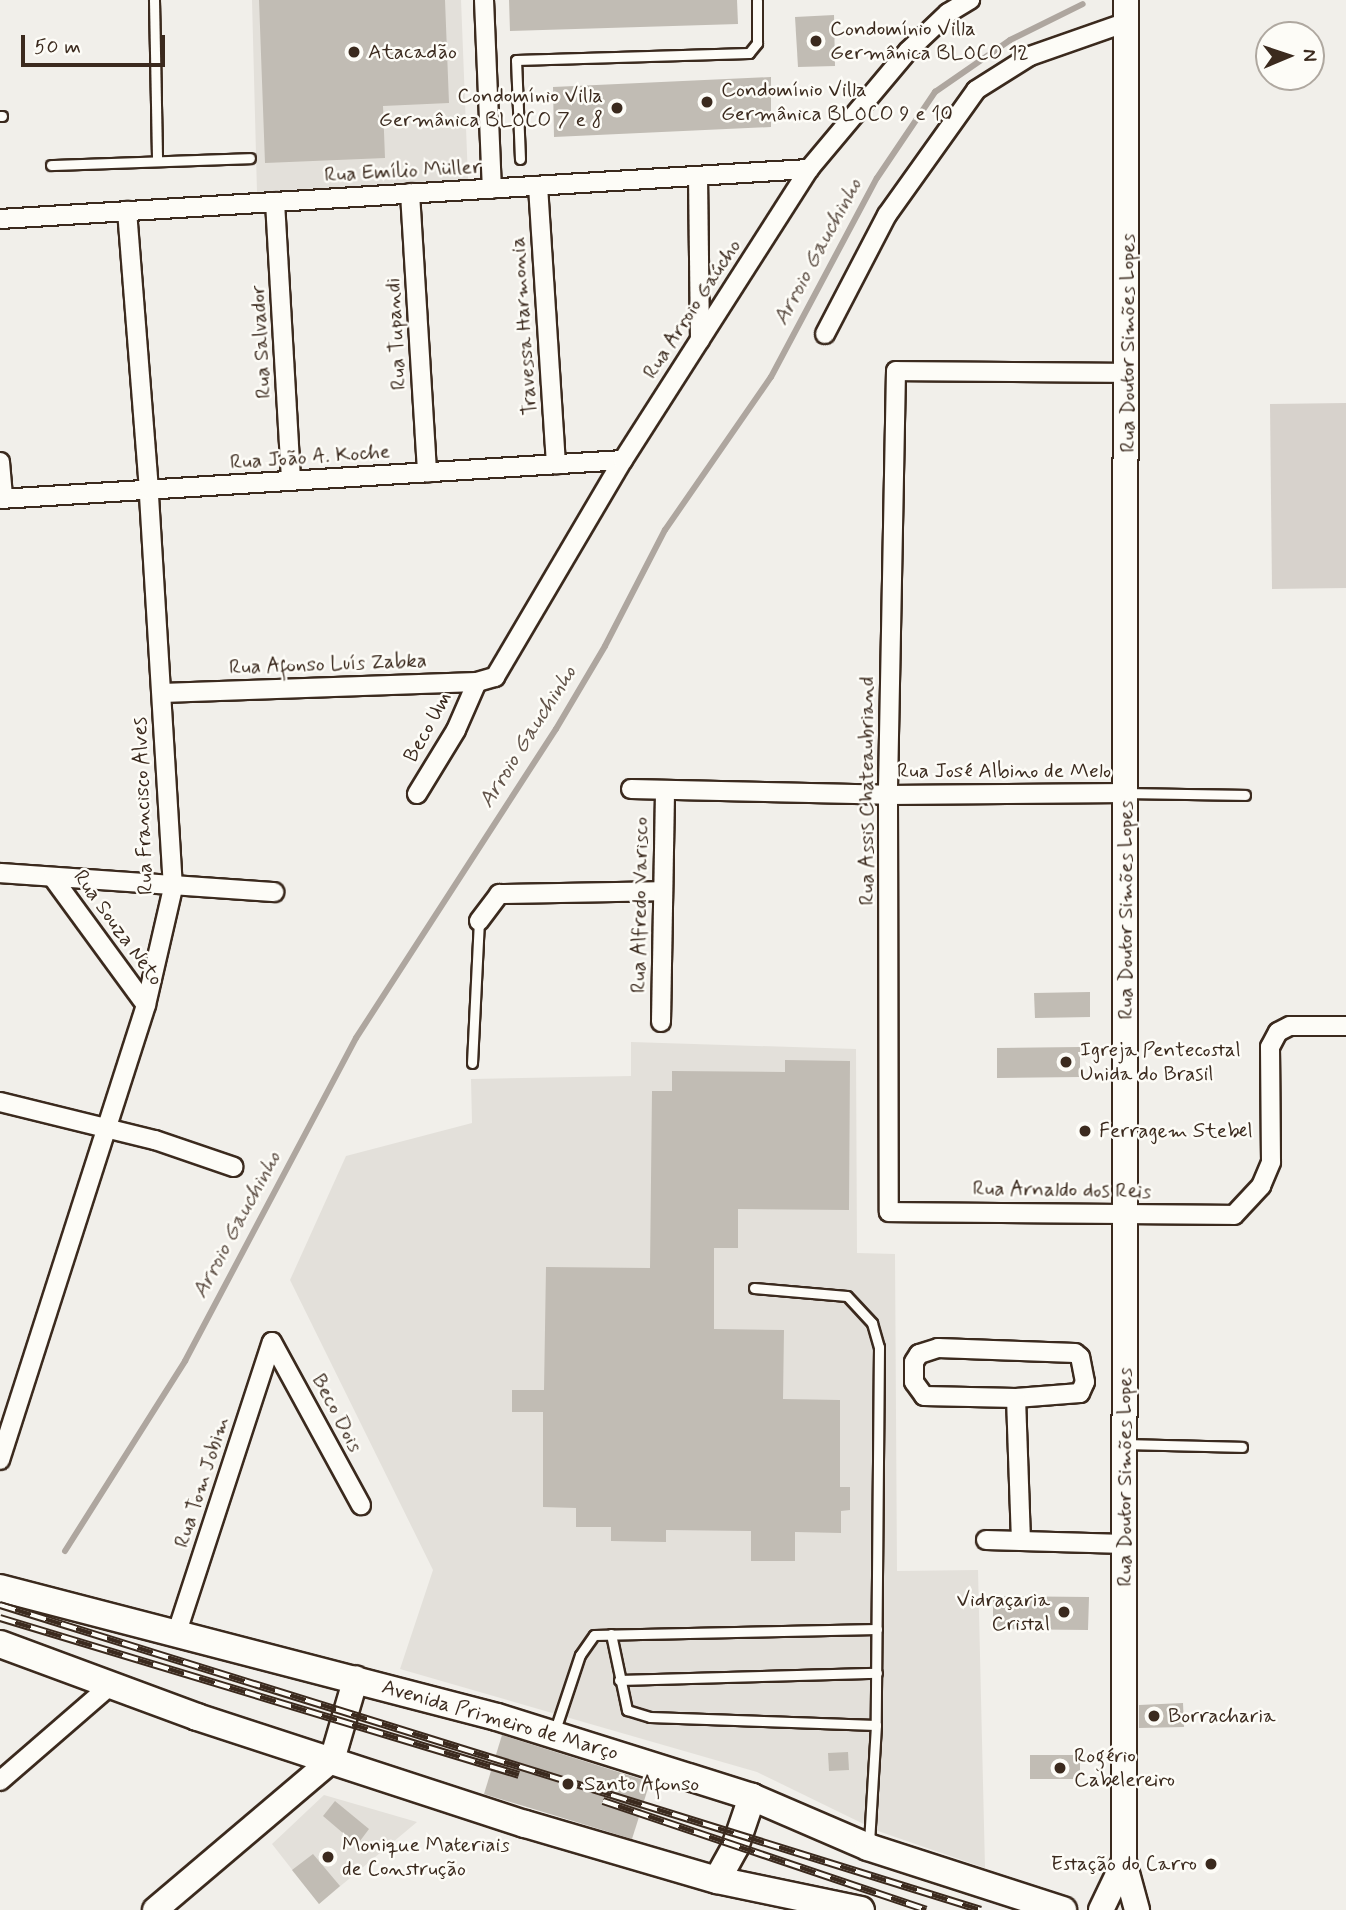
<!DOCTYPE html>
<meta charset="utf-8">
<style>
body{margin:0}
#map{position:relative;width:1346px;height:1910px;overflow:hidden;background:#f1efea;font-family:Mynerve,sans-serif}
div>[style]{position:absolute}
.built>*{inset:0;background:#e3e0da}
.green>*{inset:0;background:#d7d2cc}
.stream>*{height:6px;margin:-3px;padding:0 3px;transform-origin:3px;border-radius:3px;background:#aea69f}
.building>*{inset:0;background:#c1bcb4}
.roads{filter:drop-shadow(2px 0 #3b2a1e) drop-shadow(-2px 0 #3b2a1e) drop-shadow(0 2px #3b2a1e) drop-shadow(0 -2px #3b2a1e)}
.lane>*{height:9px;margin:-4.5px;padding:0 4.5px;transform-origin:4.5px;border-radius:4.5px;background:#fdfcf7}
.street>*{height:18px;margin:-9px;padding:0 9px;transform-origin:9px;border-radius:9px;background:#fdfcf7}
.secondary>*{height:24px;margin:-12px;padding:0 12px;transform-origin:12px;border-radius:12px;background:#fdfcf7}
.primary>*{height:26px;margin:-13px;padding:0 13px;transform-origin:13px;border-radius:13px;background:#fdfcf7}
.rail>*{height:8px;margin-top:-4px;transform-origin:0;background:repeating-linear-gradient(90deg,#fdfcf7 0 16px,#3b2a1e 0 32px);box-sizing:border-box;border-block:2px solid #3b2a1e}
.dots>*{width:19px;height:19px;translate:-50% -50%;box-sizing:border-box;border:4px solid #fdfcf7;border-radius:50%}
span{translate:-50% -50%;white-space:nowrap;text-align:center;line-height:1.15;-webkit-text-stroke:5px #fdfcf7;paint-order:stroke}
.poi-label{font-size:21px;color:#3b2a1e}
.left{translate:0 -50%;text-align:left}
.right{translate:-100% -50%;text-align:right}
.street-label{font-size:21px;color:#3b2a1e}
.water-label{font-size:23px;color:#63554b;font-style:italic}
.north{position:absolute;left:1255px;top:21px;width:70px;height:70px;box-sizing:border-box;background:#fdfcf7;border:2px solid #afa8a0;border-radius:50%;rotate:88deg;font-size:19px;font-weight:700;line-height:28px;text-align:center;color:#3b2a1e}
.north::after{content:'';display:block;margin:auto;width:24px;height:32px;background:#3b2a1e;clip-path:polygon(50% 0,100% 100%,50% 72%,0 100%)}
.scale{position:absolute;left:21px;top:35px;width:144px;height:32px;box-sizing:border-box;border:4px solid #3b2a1e;border-top:0;padding-left:9px;font-size:21px;line-height:24px;white-space:nowrap;color:#3b2a1e;-webkit-text-stroke:5px #fdfcf7;paint-order:stroke}
</style>
<div id="map">
<div class="built">
<div style="clip-path:polygon(252px 0,461px 0,468px 179px,257px 192px)"></div>
<div style="clip-path:polygon(631px 1042px,856px 1049px,857px 1253px,895px 1254px,897px 1571px,978px 1570px,985px 1868px,878px 1831px,757px 1772px,400px 1669px,433px 1570px,290px 1280px,346px 1156px,472px 1123px,471px 1079px,631px 1076px)"></div>
<div style="clip-path:polygon(324px 1795px,417px 1822px,319px 1904px,272px 1844px)"></div>
</div>
<div class="green">
<div style="clip-path:polygon(1346px 403px,1346px 588px,1272px 589px,1270px 404px)"></div>
</div>
<div class="stream">
<div style="left:65px;top:1551px;width:225px;rotate:-57.7deg"></div>
<div style="left:185px;top:1361px;width:365px;rotate:-62.1deg"></div>
<div style="left:356px;top:1038px;width:368px;rotate:-57.1deg"></div>
<div style="left:556px;top:729px;width:96px;rotate:-59.4deg"></div>
<div style="left:605px;top:646px;width:131px;rotate:-62.7deg"></div>
<div style="left:665px;top:530px;width:186px;rotate:-55.3deg"></div>
<div style="left:771px;top:377px;width:225px;rotate:-62deg"></div>
<div style="left:877px;top:178px;width:104px;rotate:-56deg"></div>
<div style="left:935px;top:92px;width:91px;rotate:-34.7deg"></div>
<div style="left:1010px;top:40px;width:81px;rotate:-26.3deg"></div>
</div>
<div class="building">
<div style="clip-path:polygon(259px 0,445px 0,449px 103px,383px 106px,385px 158px,265px 163px)"></div>
<div style="clip-path:polygon(509px 0,737px 0,738px 24px,510px 31px)"></div>
<div style="clip-path:polygon(834px 15px,835px 66px,798px 67px,795px 17px)"></div>
<div style="clip-path:polygon(771px 77px,771px 127px,554px 137px,553px 87px)"></div>
<div style="clip-path:polygon(1090px 992px,1090px 1017px,1035px 1018px,1034px 993px)"></div>
<div style="clip-path:polygon(1080px 1047px,1080px 1077px,997px 1078px,997px 1048px)"></div>
<div style="clip-path:polygon(785px 1060px,850px 1061px,849px 1210px,738px 1209px,738px 1248px,714px 1248px,714px 1329px,784px 1330px,783px 1399px,840px 1400px,840px 1487px,850px 1487px,850px 1510px,841px 1511px,841px 1533px,795px 1532px,795px 1561px,751px 1561px,751px 1531px,666px 1530px,666px 1542px,611px 1541px,611px 1527px,576px 1527px,576px 1508px,543px 1507px,543px 1412px,512px 1412px,512px 1390px,544px 1390px,546px 1267px,650px 1268px,652px 1091px,672px 1091px,672px 1071px,785px 1072px)"></div>
<div style="clip-path:polygon(993px 1596px,1089px 1597px,1088px 1630px,993px 1629px)"></div>
<div style="clip-path:polygon(1183px 1703px,1184px 1727px,1139px 1728px,1139px 1705px)"></div>
<div style="clip-path:polygon(502px 1735px,650px 1782px,632px 1839px,484px 1794px)"></div>
<div style="clip-path:polygon(848px 1752px,849px 1770px,829px 1771px,828px 1753px)"></div>
<div style="clip-path:polygon(1030px 1755px,1080px 1755px,1080px 1779px,1030px 1779px)"></div>
<div style="clip-path:polygon(335px 1801px,369px 1829px,357px 1845px,323px 1816px)"></div>
<div style="clip-path:polygon(313px 1854px,340px 1886px,319px 1904px,292px 1870px)"></div>
</div>
<div class="roads">
<div class="lane">
<div style="left:154px;top:0;width:161px;rotate:88.9deg"></div>
<div style="left:0;top:116px;width:2px"></div>
<div style="left:520px;top:159px;width:99px;rotate:-92.3deg"></div>
<div style="left:516px;top:60px;width:233px;rotate:-1.7deg"></div>
<div style="left:749px;top:53px;width:13px;rotate:-51deg"></div>
<div style="left:757px;top:43px;width:43px;rotate:-90deg"></div>
<div style="left:51px;top:165px;width:199px;rotate:-2deg"></div>
<div style="left:1128px;top:793px;width:117px;rotate:1deg"></div>
<div style="left:472px;top:1063px;width:142px;rotate:-87.2deg"></div>
<div style="left:754px;top:1288px;width:93px;rotate:4.9deg"></div>
<div style="left:847px;top:1296px;width:37px;rotate:47deg"></div>
<div style="left:872px;top:1323px;width:25px;rotate:74deg"></div>
<div style="left:879px;top:1347px;width:378px;rotate:90.5deg"></div>
<div style="left:876px;top:1725px;width:117px;rotate:93.4deg"></div>
<div style="left:1128px;top:1444px;width:114px;rotate:1.5deg"></div>
<div style="left:611px;top:1634px;width:78px;rotate:78.1deg"></div>
<div style="left:627px;top:1710px;width:24px;rotate:17deg"></div>
<div style="left:650px;top:1717px;width:226px;rotate:2deg"></div>
<div style="left:619px;top:1680px;width:258px;rotate:-1.6deg"></div>
<div style="left:554px;top:1733px;width:82px;rotate:-71.6deg"></div>
<div style="left:580px;top:1655px;width:24px;rotate:-55deg"></div>
<div style="left:594px;top:1635px;width:283px;rotate:-1.2deg"></div>
</div>
<div class="street">
<div style="left:484px;top:0;width:189px;rotate:87.6deg"></div>
<div style="left:698px;top:176px;width:164px;rotate:89.3deg"></div>
<div style="left:538px;top:186px;width:279px;rotate:86.3deg"></div>
<div style="left:410px;top:193px;width:280px;rotate:86.5deg"></div>
<div style="left:275px;top:202px;width:279px;rotate:86.7deg"></div>
<div style="left:0;top:219px;width:811px;rotate:-3.54deg"></div>
<div style="left:825px;top:334px;width:134px;rotate:-62.5deg"></div>
<div style="left:887px;top:215px;width:153px;rotate:-54.5deg"></div>
<div style="left:976px;top:90px;width:64px;rotate:-32.2deg"></div>
<div style="left:1030px;top:56px;width:103px;rotate:-19.3deg"></div>
<div style="left:1129px;top:373px;width:233px;rotate:-179.5deg"></div>
<div style="left:896px;top:371px;width:424px;rotate:91.1deg"></div>
<div style="left:888px;top:795px;width:417px;rotate:89.9deg"></div>
<div style="left:889px;top:1212px;width:345px;rotate:0.5deg"></div>
<div style="left:1234px;top:1215px;width:40px;rotate:-47deg"></div>
<div style="left:1261px;top:1186px;width:26px;rotate:-67deg"></div>
<div style="left:1271px;top:1162px;width:115px;rotate:-90.5deg"></div>
<div style="left:1270px;top:1047px;width:17px;rotate:-62deg"></div>
<div style="left:1278px;top:1032px;width:13px;rotate:-27deg"></div>
<div style="left:1290px;top:1026px;width:56px"></div>
<div style="left:0;top:462px;width:37px;rotate:85deg"></div>
<div style="left:0;top:499px;width:624px;rotate:-3.58deg"></div>
<div style="left:162px;top:693px;width:315px;rotate:-2deg"></div>
<div style="left:477px;top:682px;width:19px;rotate:-16deg"></div>
<div style="left:495px;top:677px;width:252px;rotate:-59.5deg"></div>
<div style="left:623px;top:460px;width:345px;rotate:-57.4deg"></div>
<div style="left:809px;top:169px;width:154px;rotate:-50deg"></div>
<div style="left:908px;top:51px;width:55px;rotate:-43.5deg"></div>
<div style="left:948px;top:13px;width:26px;rotate:-31deg"></div>
<div style="left:631px;top:789px;width:257px;rotate:1.3deg"></div>
<div style="left:888px;top:795px;width:238px;rotate:-0.5deg"></div>
<div style="left:417px;top:794px;width:75px;rotate:-58.6deg"></div>
<div style="left:456px;top:730px;width:52px;rotate:-66.4deg"></div>
<div style="left:0;top:873px;width:275px;rotate:4deg"></div>
<div style="left:53px;top:878px;width:157px;rotate:53.8deg"></div>
<div style="left:479px;top:921px;width:34px;rotate:-53deg"></div>
<div style="left:499px;top:894px;width:164px;rotate:-1deg"></div>
<div style="left:661px;top:1022px;width:232px;rotate:-89deg"></div>
<div style="left:0;top:1102px;width:160px;rotate:13.8deg"></div>
<div style="left:155px;top:1140px;width:83px;rotate:18.9deg"></div>
<div style="left:272px;top:1342px;width:186px;rotate:61.4deg"></div>
<div style="left:1016px;top:1398px;width:64px;rotate:-4.5deg"></div>
<div style="left:1080px;top:1393px;width:12px;rotate:-66deg"></div>
<div style="left:1085px;top:1382px;width:25px;rotate:-101deg"></div>
<div style="left:1080px;top:1357px;width:6px;rotate:-141deg"></div>
<div style="left:1075px;top:1353px;width:137px;rotate:-177.9deg"></div>
<div style="left:938px;top:1348px;width:20px;rotate:162deg"></div>
<div style="left:919px;top:1354px;width:9px;rotate:122deg"></div>
<div style="left:914px;top:1362px;width:20px;rotate:90deg"></div>
<div style="left:914px;top:1382px;width:17px;rotate:54deg"></div>
<div style="left:924px;top:1396px;width:92px;rotate:1.2deg"></div>
<div style="left:1016px;top:1398px;width:143px;rotate:88deg"></div>
<div style="left:0;top:1460px;width:478px;rotate:-72.2deg"></div>
<div style="left:146px;top:1005px;width:120px;rotate:-77deg"></div>
<div style="left:173px;top:888px;width:399px;rotate:-93.5deg"></div>
<div style="left:149px;top:490px;width:280px;rotate:-94.5deg"></div>
<div style="left:986px;top:1540px;width:139px;rotate:1.6deg"></div>
<div style="left:176px;top:1635px;width:308px;rotate:-71.9deg"></div>
<div style="left:0;top:1781px;width:147px;rotate:-40.9deg"></div>
</div>
<div class="secondary">
<div style="left:1126px;top:0;width:1862px;rotate:90.06deg"></div>
<div style="left:1124px;top:1862px;width:50px;rotate:74.8deg"></div>
<div style="left:155px;top:1910px;width:232px;rotate:-40.3deg"></div>
<div style="left:332px;top:1760px;width:85px;rotate:-73.7deg"></div>
<div style="left:1101px;top:1910px;width:53px;rotate:-64.4deg"></div>
</div>
<div class="primary">
<div style="left:0;top:1588px;width:513px;rotate:14.55deg"></div>
<div style="left:497px;top:1717px;width:267px;rotate:17.4deg"></div>
<div style="left:752px;top:1797px;width:126px;rotate:23.3deg"></div>
<div style="left:868px;top:1847px;width:205px;rotate:17.9deg"></div>
<div style="left:0;top:1644px;width:210px;rotate:20.3deg"></div>
<div style="left:197px;top:1717px;width:345px;rotate:18.1deg"></div>
<div style="left:525px;top:1824px;width:200px;rotate:16.3deg"></div>
<div style="left:717px;top:1880px;width:147px;rotate:11.8deg"></div>
<div style="left:717px;top:1880px;width:38px;rotate:-61deg"></div>
<div style="left:735px;top:1847px;width:53px;rotate:-71.2deg"></div>
</div>
</div>
<div class="rail">
<div style="left:0;top:1605px;width:1027px;rotate:17.27deg"></div>
<div style="left:0;top:1618px;width:542px;rotate:16.83deg"></div>
<div style="left:603px;top:1801px;width:341px;rotate:18.6deg"></div>
</div>
<div class="dots">
<div style="left:816px;top:41px;background:#3b2a1e"></div>
<div style="left:354px;top:52px;background:#3b2a1e"></div>
<div style="left:707px;top:102px;background:#3b2a1e"></div>
<div style="left:617px;top:108px;background:#3b2a1e"></div>
<div style="left:1066px;top:1062px;background:#3b2a1e"></div>
<div style="left:1085px;top:1131px;background:#3b2a1e"></div>
<div style="left:1064px;top:1612px;background:#3b2a1e"></div>
<div style="left:1154px;top:1716px;background:#3b2a1e"></div>
<div style="left:1060px;top:1768px;background:#3b2a1e"></div>
<div style="left:568px;top:1784px;background:#3b2a1e"></div>
<div style="left:328px;top:1857px;background:#3b2a1e"></div>
<div style="left:1211px;top:1864px;background:#3b2a1e"></div>
</div>
<div class="poi-label">
<span class="left" style="left:830px;top:41px">Condomínio Villa<br>Germânica BLOCO 12</span>
<span class="left" style="left:368px;top:52px">Atacadão</span>
<span class="left" style="left:721px;top:102px">Condomínio Villa<br>Germânica BLOCO 9 e 10</span>
<span class="right" style="left:603px;top:108px">Condomínio Villa<br>Germânica BLOCO 7 e 8</span>
<span class="left" style="left:1080px;top:1062px">Igreja Pentecostal<br>Unida do Brasil</span>
<span class="left" style="left:1099px;top:1131px">Ferragem Stebel</span>
<span class="right" style="left:1050px;top:1612px">Vidraçaria<br>Cristal</span>
<span class="left" style="left:1168px;top:1716px">Borracharia</span>
<span class="left" style="left:1074px;top:1768px">Rogério<br>Cabelereiro</span>
<span class="left" style="left:584px;top:1784px">Santo Afonso</span>
<span class="left" style="left:342px;top:1857px">Monique Materiais<br>de Construção</span>
<span class="right" style="left:1197px;top:1864px">Estação do Carro</span>
</div>
<div class="street-label">
<span style="left:403px;top:171px;rotate:-3deg">Rua Emílio Müller</span>
<span style="left:692px;top:309px;rotate:-57deg">Rua Arroio Gaúcho</span>
<span style="left:524px;top:326px;rotate:-94deg">Travessa Harmonia</span>
<span style="left:396px;top:334px;rotate:-93deg">Rua Tupandi</span>
<span style="left:261px;top:342px;rotate:-93deg">Rua Salvador</span>
<span style="left:1128px;top:343px;rotate:-90deg">Rua Doutor Simões Lopes</span>
<span style="left:310px;top:457px;rotate:-4deg">Rua João A. Koche</span>
<span style="left:328px;top:664px;rotate:-2deg">Rua Afonso Luís Zabka</span>
<span style="left:428px;top:727px;rotate:-61deg">Beco Um</span>
<span style="left:1004px;top:771px">Rua José Albino de Melo</span>
<span style="left:867px;top:791px;rotate:-90deg">Rua Assis Chateaubriand</span>
<span style="left:143px;top:806px;rotate:-92deg">Rua Francisco Alves</span>
<span style="left:640px;top:905px;rotate:-89deg">Rua Alfredo Varisco</span>
<span style="left:1126px;top:910px;rotate:-90deg">Rua Doutor Simões Lopes</span>
<span style="left:118px;top:928px;rotate:54deg">Rua Souza Neto</span>
<span style="left:1062px;top:1190px;rotate:1deg">Rua Arnaldo dos Reis</span>
<span style="left:337px;top:1413px;rotate:62deg">Beco Dois</span>
<span style="left:1125px;top:1477px;rotate:-90deg">Rua Doutor Simões Lopes</span>
<span style="left:202px;top:1482px;rotate:-72deg">Rua Tom Jobim</span>
<span style="left:500px;top:1720px;rotate:16deg">Avenida Primeiro de Março</span>
</div>
<div class="water-label">
<span style="left:818px;top:252px;rotate:-62deg">Arroio Gauchinho</span>
<span style="left:528px;top:737px;rotate:-58deg">Arroio Gauchinho</span>
<span style="left:237px;top:1225px;rotate:-62deg">Arroio Gauchinho</span>
</div>
<div class="north">N</div>
<div class="scale">50 m</div>
</div>
